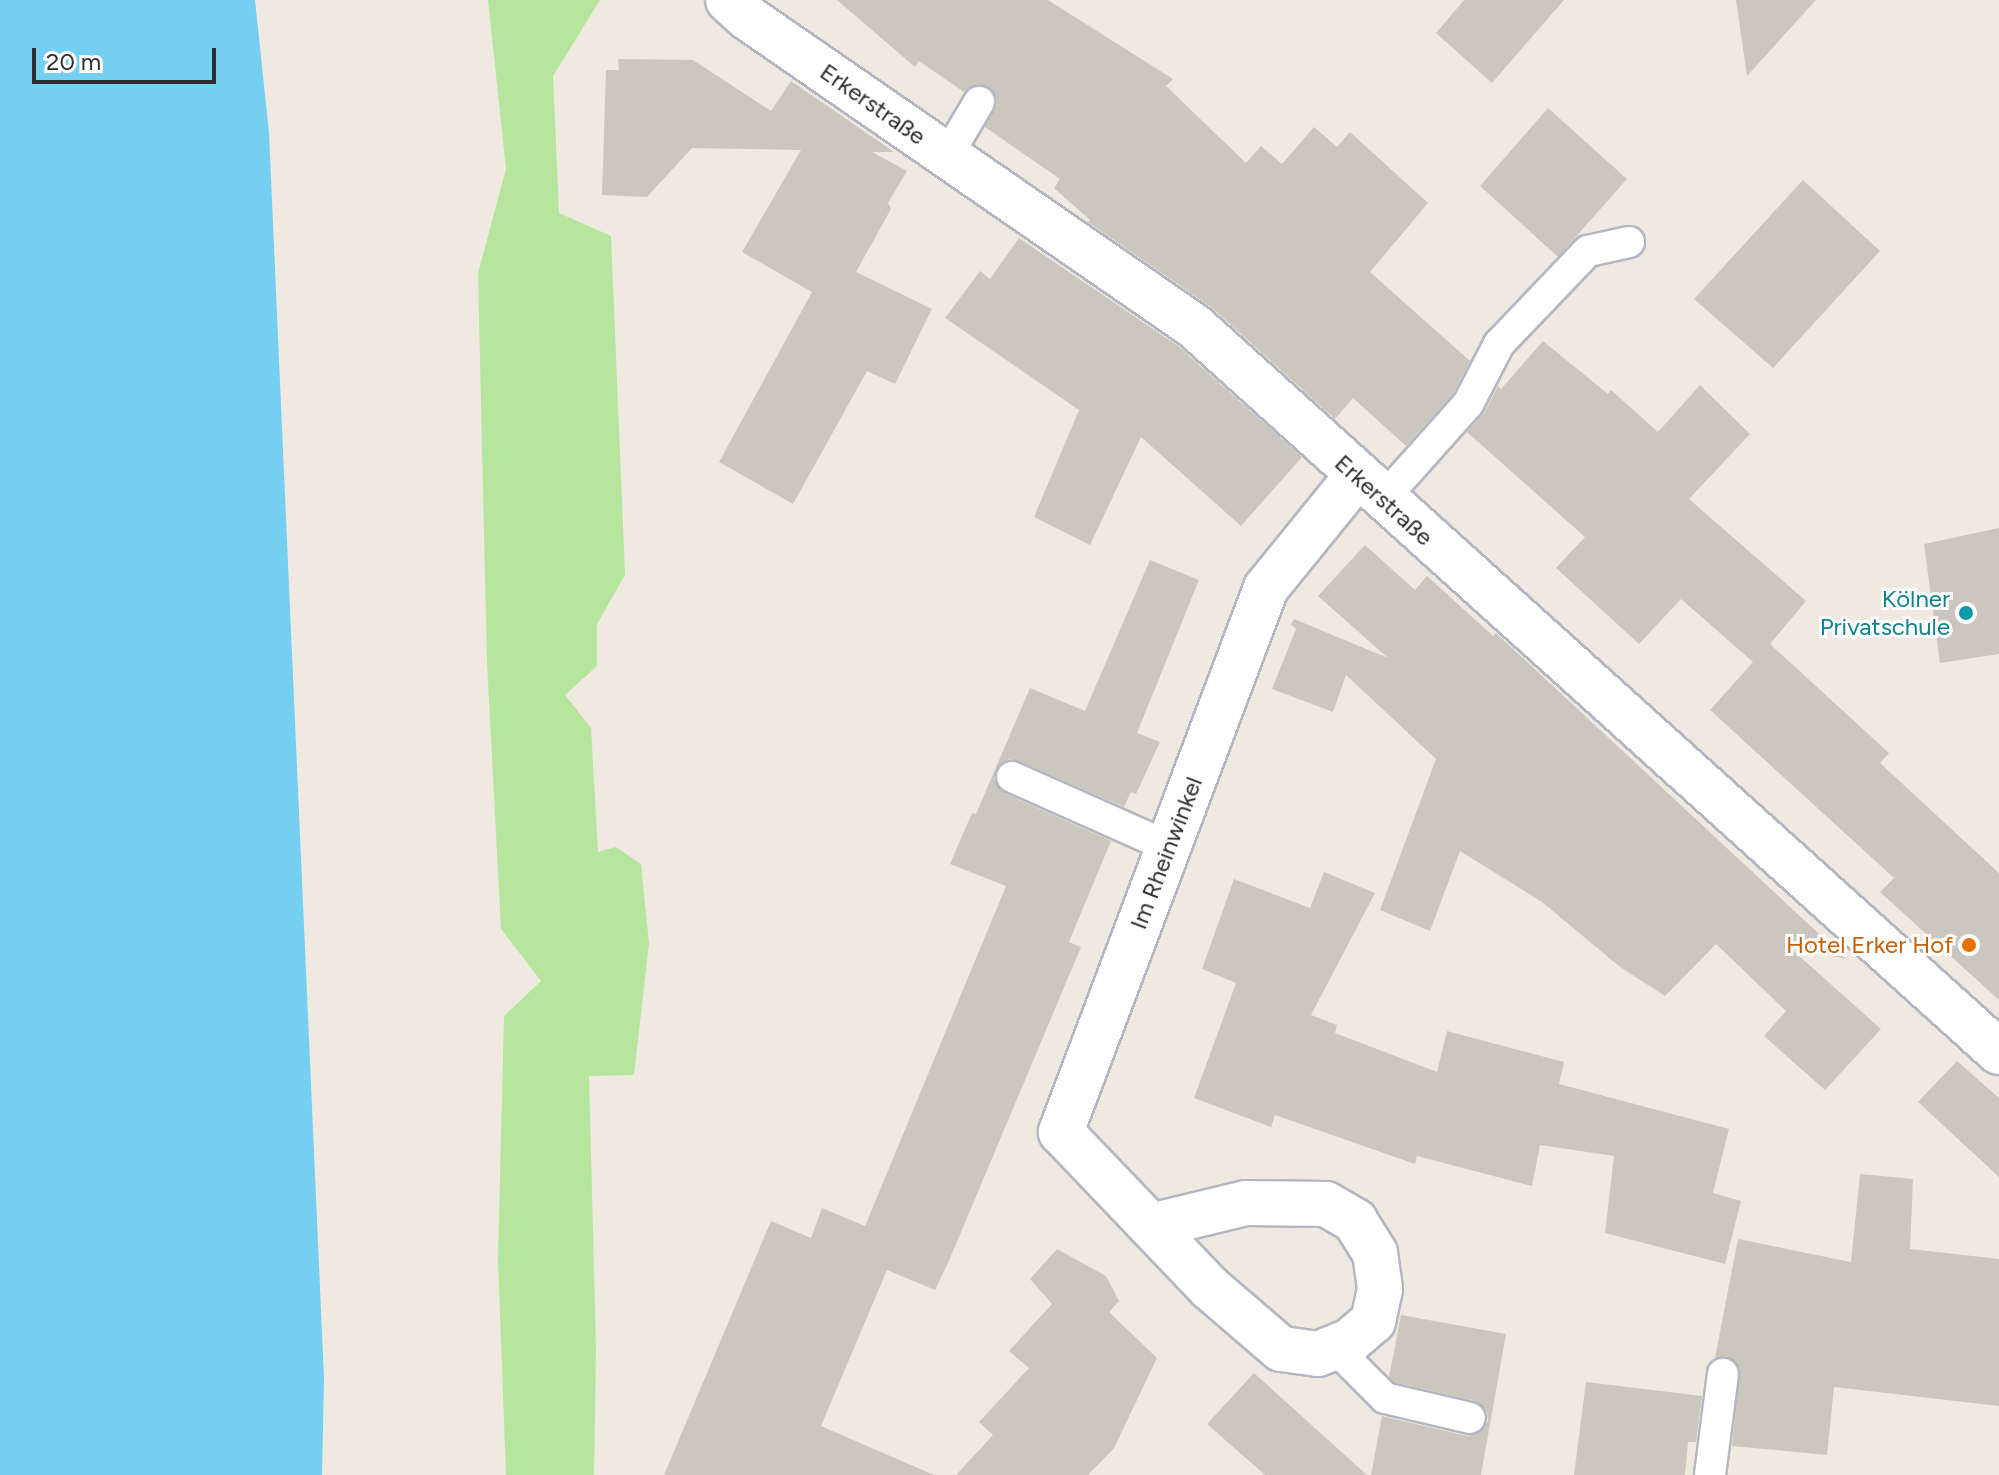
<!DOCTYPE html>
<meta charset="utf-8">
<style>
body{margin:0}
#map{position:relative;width:1999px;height:1475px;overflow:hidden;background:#efe9e1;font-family:Figtree,sans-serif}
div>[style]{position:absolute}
.green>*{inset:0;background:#b6e59e}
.water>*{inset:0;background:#75cff0}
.building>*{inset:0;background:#cbc7bf}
.roads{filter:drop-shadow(2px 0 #b4b7c1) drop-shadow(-2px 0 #b4b7c1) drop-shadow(0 2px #b4b7c1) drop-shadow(0 -2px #b4b7c1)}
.service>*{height:30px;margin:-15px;padding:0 15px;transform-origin:15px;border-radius:15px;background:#fff}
.minor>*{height:44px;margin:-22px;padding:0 22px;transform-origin:22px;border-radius:22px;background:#fff}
.dots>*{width:22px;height:22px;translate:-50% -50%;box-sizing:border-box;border:4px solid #fff;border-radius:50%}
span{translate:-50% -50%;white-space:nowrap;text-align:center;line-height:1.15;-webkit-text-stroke:6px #fff;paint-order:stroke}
.street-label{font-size:24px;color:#2e2e2e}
.culture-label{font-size:24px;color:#0d838f}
.right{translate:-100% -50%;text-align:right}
.food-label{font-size:24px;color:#c56008}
.scale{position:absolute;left:32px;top:48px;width:184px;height:36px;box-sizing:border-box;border:4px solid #2e2e2e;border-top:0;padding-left:10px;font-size:24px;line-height:28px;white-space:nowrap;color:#2e2e2e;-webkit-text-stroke:6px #fff;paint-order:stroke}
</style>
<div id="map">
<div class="green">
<div style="clip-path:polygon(488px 0,600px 0,553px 76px,559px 213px,611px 236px,625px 575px,597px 624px,597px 666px,565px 695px,591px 728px,598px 852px,616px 847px,641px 864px,649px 943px,634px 1075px,589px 1076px,596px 1348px,594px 1475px,506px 1475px,498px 1259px,504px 1016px,541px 981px,501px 929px,487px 662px,478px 273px,506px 169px)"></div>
</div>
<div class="water">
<div style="clip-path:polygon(0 0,255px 0,269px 133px,324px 1379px,322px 1475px,0 1475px)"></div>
</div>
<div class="building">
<div style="clip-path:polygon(837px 0,1048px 0,1173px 79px,1166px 86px,1246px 163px,1261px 146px,1282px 164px,1314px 127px,1337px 147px,1350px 132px,1428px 203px,1370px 272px,1470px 361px,1453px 394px,1406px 446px,1353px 398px,1335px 419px,1211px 307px,1088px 222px,1090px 220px,1054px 188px,1060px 179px,985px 127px,997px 103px,989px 87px,978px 84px,964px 92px,919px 61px,915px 67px)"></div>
<div style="clip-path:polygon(1464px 0,1564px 0,1492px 83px,1436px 33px)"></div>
<div style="clip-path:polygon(1736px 0,1816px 0,1747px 76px)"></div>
<div style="clip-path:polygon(618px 59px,693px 60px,771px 111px,791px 81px,894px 152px,872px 152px,907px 171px,888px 203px,891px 209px,856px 272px,932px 309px,895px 384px,867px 371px,793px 504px,719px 462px,812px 292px,742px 252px,801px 150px,692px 148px,647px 197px,602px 195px,606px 70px,619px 70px)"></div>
<div style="clip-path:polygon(1548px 108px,1627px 179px,1558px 257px,1480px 186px)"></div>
<div style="clip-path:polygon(1803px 180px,1880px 251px,1773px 368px,1694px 299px)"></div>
<div style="clip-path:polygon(1019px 238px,1178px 346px,1302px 457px,1241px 526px,1141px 437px,1090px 545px,1034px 517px,1079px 410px,945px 318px,980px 271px,990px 279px)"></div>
<div style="clip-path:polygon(1543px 341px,1608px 394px,1611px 390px,1658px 432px,1700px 385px,1750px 434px,1689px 499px,1806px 601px,1770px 644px,1889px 753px,1880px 763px,1999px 873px,1999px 1000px,1880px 892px,1894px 878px,1710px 710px,1753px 662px,1681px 599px,1639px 644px,1556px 568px,1585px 537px,1467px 432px,1484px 413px,1498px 386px,1501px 389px)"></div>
<div style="clip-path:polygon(1999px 528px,1999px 654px,1940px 663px,1924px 544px)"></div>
<div style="clip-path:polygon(1365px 545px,1415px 590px,1427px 576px,1493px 636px,1496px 633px,1846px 959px,1788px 946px,1881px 1029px,1825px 1090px,1764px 1036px,1786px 1011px,1716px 944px,1665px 996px,1620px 967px,1542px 902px,1460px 851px,1430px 931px,1380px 910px,1436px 759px,1346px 675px,1333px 712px,1272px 689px,1296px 629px,1291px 624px,1294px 619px,1388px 658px,1318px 596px)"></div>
<div style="clip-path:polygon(1150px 560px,1199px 580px,1137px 733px,1160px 742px,1136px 794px,1131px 792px,1124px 807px,1019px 761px,1009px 759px,996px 769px,994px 780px,1004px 793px,1111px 841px,1069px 942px,1081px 947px,948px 1263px,935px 1290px,887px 1270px,821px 1426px,934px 1475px,664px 1475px,771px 1221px,811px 1238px,822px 1208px,865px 1226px,1006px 886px,950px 864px,972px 813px,976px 814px,1030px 688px,1085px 711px)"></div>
<div style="clip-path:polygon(1324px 872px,1375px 893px,1311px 1015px,1337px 1025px,1335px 1033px,1437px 1072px,1447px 1031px,1564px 1062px,1559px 1084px,1729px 1129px,1713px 1193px,1741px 1201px,1725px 1264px,1605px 1233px,1614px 1156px,1540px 1145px,1532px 1186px,1417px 1156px,1415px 1164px,1275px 1115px,1271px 1127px,1194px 1098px,1236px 983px,1202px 969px,1234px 879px,1310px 908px)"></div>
<div style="clip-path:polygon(1957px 1061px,1999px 1098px,1999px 1177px,1918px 1102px)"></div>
<div style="clip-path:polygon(1860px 1174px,1913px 1179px,1910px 1249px,1999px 1259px,1999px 1406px,1834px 1387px,1827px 1455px,1732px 1446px,1740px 1368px,1726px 1356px,1715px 1358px,1738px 1239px,1851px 1262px)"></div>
<div style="clip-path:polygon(1057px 1249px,1106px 1276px,1119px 1301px,1109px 1312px,1157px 1358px,1114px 1448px,1088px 1475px,956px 1475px,993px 1435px,979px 1422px,1029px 1368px,1009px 1351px,1052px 1304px,1030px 1279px)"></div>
<div style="clip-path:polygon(1401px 1315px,1506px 1334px,1481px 1475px,1371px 1475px,1382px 1416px,1467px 1436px,1482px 1431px,1488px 1421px,1487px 1412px,1475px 1401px,1394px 1382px,1389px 1377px)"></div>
<div style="clip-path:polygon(1254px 1373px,1367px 1475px,1265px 1475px,1207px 1424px)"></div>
<div style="clip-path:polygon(1586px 1382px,1702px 1396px,1696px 1442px,1688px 1442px,1685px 1475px,1574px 1475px)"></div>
</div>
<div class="roads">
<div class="service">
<div style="left:947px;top:156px;width:63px;rotate:-59.3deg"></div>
<div style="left:1383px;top:499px;width:127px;rotate:-48.2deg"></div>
<div style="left:1468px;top:404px;width:68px;rotate:-62.7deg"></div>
<div style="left:1499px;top:344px;width:129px;rotate:-46.3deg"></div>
<div style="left:1588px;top:251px;width:42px;rotate:-12.4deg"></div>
<div style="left:1012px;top:777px;width:172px;rotate:24deg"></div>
<div style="left:1334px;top:1347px;width:72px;rotate:45deg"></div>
<div style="left:1385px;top:1398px;width:87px;rotate:13.2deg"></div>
<div style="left:1710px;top:1475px;width:102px;rotate:-82.7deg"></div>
</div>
<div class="minor">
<div style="left:728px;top:0;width:27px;rotate:42deg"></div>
<div style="left:748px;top:18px;width:542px;rotate:34.63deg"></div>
<div style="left:1194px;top:326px;width:1084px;rotate:42.05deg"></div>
<div style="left:1151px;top:1226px;width:98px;rotate:-13.6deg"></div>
<div style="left:1246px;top:1203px;width:80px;rotate:0.7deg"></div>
<div style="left:1326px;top:1204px;width:34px;rotate:30deg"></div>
<div style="left:1355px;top:1221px;width:38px;rotate:58deg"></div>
<div style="left:1375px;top:1253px;width:36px;rotate:82deg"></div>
<div style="left:1380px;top:1289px;width:33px;rotate:102deg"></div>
<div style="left:1373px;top:1321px;width:30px;rotate:139deg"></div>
<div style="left:1350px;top:1341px;width:35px;rotate:158deg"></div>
<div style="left:1318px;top:1354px;width:37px;rotate:-172deg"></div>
<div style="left:1281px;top:1349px;width:94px;rotate:-139.3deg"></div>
<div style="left:1210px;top:1288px;width:216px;rotate:-133.7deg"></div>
<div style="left:1061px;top:1132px;width:581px;rotate:-69.35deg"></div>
<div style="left:1266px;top:588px;width:144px;rotate:-50.9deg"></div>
</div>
</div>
<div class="dots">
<div style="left:1966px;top:613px;background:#0f9aa8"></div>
<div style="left:1969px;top:945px;background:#e8710a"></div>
</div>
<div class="street-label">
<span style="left:873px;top:104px;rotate:35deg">Erkerstraße</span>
<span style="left:1384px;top:500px;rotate:42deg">Erkerstraße</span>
<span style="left:1166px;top:853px;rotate:-69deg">Im Rheinwinkel</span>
</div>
<div class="culture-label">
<span class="right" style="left:1950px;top:613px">Kölner<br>Privatschule</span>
</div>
<div class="food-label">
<span class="right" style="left:1953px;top:945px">Hotel Erker Hof</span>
</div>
<div class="scale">20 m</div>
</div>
